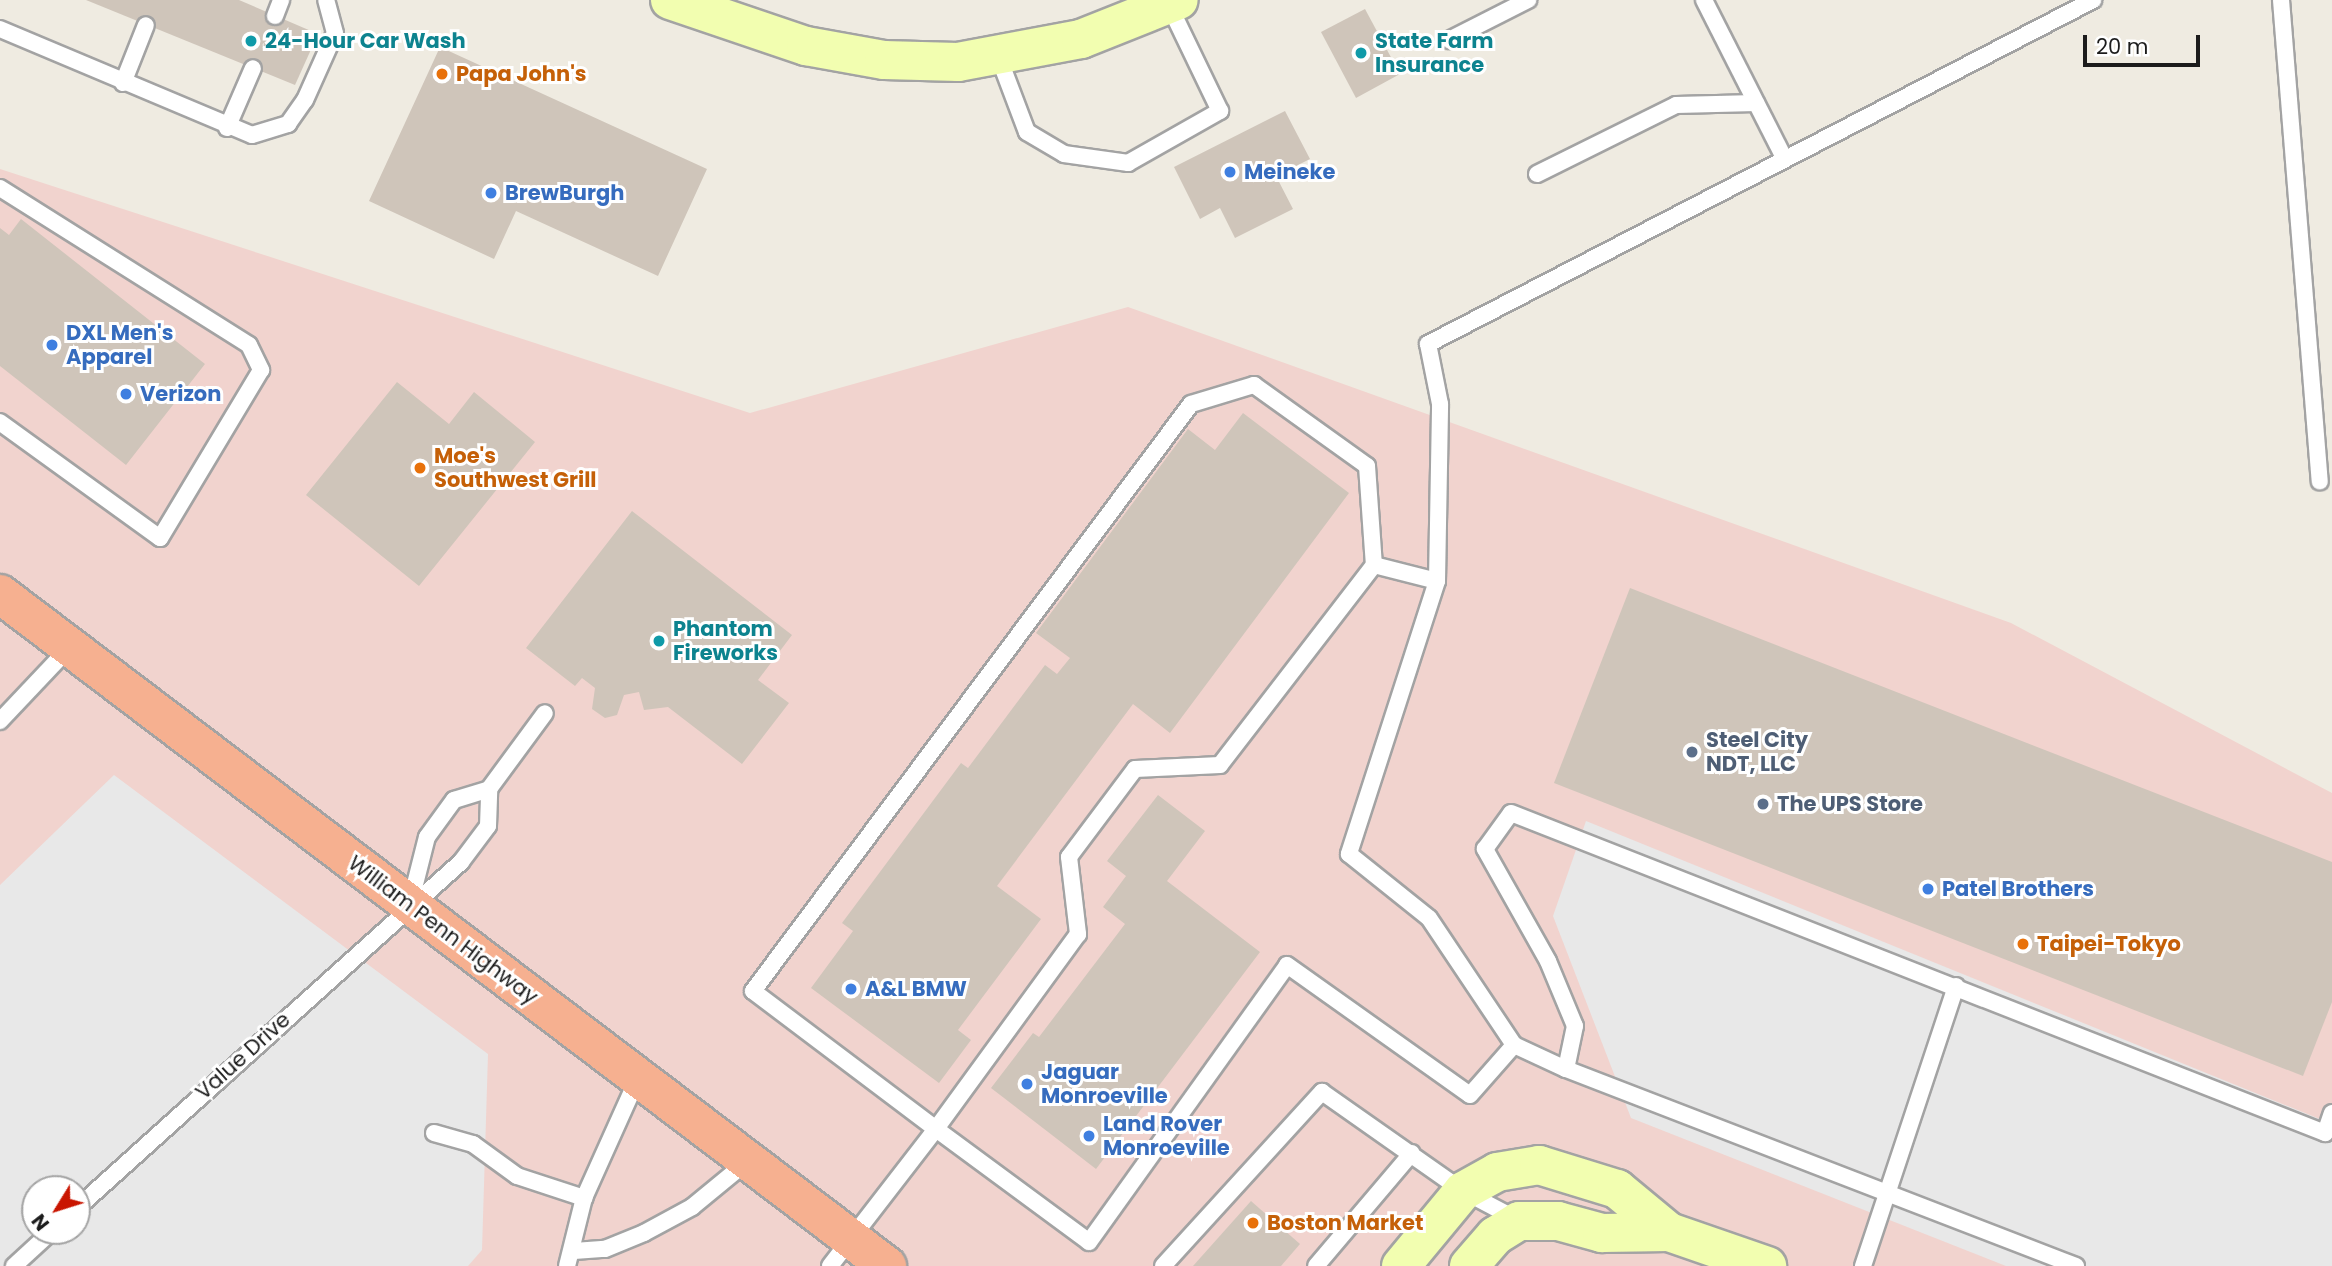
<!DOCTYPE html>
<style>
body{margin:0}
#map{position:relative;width:2332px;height:1266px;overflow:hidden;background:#efebe1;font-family:Poppins,sans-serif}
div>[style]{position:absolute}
.commercial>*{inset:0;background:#f1d3ce}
.parking>*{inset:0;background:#e8e8e8}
.building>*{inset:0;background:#cfc5ba}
.roads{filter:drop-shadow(2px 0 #a3a3a3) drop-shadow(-2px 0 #a3a3a3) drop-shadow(0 2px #a3a3a3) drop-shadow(0 -2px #a3a3a3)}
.service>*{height:16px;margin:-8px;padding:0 8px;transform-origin:8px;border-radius:8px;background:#fff}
.secondary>*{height:38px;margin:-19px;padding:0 19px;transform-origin:19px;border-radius:19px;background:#f2feb0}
.trunk>*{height:38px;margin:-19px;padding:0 19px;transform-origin:19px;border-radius:19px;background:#f6b090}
.dots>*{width:19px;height:19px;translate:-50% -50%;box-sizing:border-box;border:4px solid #fff;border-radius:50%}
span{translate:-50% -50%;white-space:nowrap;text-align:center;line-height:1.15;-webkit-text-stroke:6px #fff;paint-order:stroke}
.culture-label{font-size:21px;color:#0d838f;font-weight:700}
.left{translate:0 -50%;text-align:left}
.food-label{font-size:21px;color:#c56008;font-weight:700}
.shop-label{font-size:21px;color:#366cbe;font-weight:700}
.service-label{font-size:21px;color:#4e5e75;font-weight:700}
.street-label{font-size:21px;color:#1c1c1c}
.north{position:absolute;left:21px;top:1175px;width:70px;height:70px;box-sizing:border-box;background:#fff;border:2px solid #a4a4a4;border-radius:50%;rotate:232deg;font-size:19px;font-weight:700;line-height:28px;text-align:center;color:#1c1c1c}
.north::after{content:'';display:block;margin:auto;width:24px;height:32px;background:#c91500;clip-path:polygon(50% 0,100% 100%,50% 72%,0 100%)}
.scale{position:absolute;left:2083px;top:35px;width:117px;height:32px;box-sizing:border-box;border:4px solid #1c1c1c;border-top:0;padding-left:9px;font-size:21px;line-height:24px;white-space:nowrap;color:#1c1c1c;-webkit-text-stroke:5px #fff;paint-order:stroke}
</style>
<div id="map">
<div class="commercial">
<div style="clip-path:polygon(evenodd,0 169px,750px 413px,1128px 307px,2011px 623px,2332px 793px,2332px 1266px,0 1266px,0 169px,35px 1189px,77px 1189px,77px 1231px,35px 1231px,35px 1189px)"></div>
</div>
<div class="parking">
<div style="clip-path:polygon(evenodd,114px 775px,488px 1054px,482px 1250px,468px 1266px,0 1266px,0 885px,114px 775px,35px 1189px,77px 1189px,77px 1231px,35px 1231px,35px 1189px)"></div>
<div style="clip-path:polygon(1586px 821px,2332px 1124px,2332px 1266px,2006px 1266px,1631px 1118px,1553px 916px)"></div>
</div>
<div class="building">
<div style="clip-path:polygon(86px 0,239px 0,318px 34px,295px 85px)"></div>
<div style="clip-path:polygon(1365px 9px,1400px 74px,1356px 98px,1321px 32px)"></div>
<div style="clip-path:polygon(440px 47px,707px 169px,658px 276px,516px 211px,494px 259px,369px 201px)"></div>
<div style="clip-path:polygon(1285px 111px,1310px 159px,1276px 176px,1293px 209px,1235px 238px,1220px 208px,1200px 219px,1174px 167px)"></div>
<div style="clip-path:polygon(21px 219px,205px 364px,126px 465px,0 366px,0 228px,9px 235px)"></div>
<div style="clip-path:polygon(397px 382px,449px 424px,474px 392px,535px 442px,419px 586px,306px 495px)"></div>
<div style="clip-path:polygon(1243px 413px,1349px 493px,1170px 733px,1133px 704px,997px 886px,1041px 919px,958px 1030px,971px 1040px,939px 1083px,811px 988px,853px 931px,842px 923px,961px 763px,968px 768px,1045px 665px,1057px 674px,1070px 658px,1036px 633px,1188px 429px,1215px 450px)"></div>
<div style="clip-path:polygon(632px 511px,792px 635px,758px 680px,789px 703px,742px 764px,668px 707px,644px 710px,639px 692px,624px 695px,617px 715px,605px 718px,592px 709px,595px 688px,582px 678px,575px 686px,526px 648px)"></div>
<div style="clip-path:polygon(1630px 588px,2332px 862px,2332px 1002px,2303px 1076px,1554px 783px)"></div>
<div style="clip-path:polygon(1158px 795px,1205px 831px,1167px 881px,1260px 952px,1096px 1169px,991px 1088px,1033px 1033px,1039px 1037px,1125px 924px,1103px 907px,1126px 876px,1107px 861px)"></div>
<div style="clip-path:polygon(1251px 1201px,1300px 1244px,1281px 1266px,1193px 1266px)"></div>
</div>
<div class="roads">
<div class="service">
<div style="left:1704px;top:0;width:177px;rotate:63.1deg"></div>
<div style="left:2281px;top:0;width:483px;rotate:85.4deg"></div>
<div style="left:275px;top:16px;width:17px;rotate:-69deg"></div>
<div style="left:0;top:29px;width:273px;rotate:22.8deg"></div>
<div style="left:252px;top:135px;width:38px;rotate:-17deg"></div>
<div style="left:288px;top:124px;width:29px;rotate:-55deg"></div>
<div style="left:305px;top:100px;width:73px;rotate:-65.9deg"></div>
<div style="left:335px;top:33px;width:34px;rotate:-105deg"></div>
<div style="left:1449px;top:40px;width:89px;rotate:-26.9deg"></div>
<div style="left:999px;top:58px;width:79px;rotate:69.3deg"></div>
<div style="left:1027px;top:132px;width:43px;rotate:30.7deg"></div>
<div style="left:1064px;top:154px;width:65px;rotate:8deg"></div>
<div style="left:1128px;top:163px;width:106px;rotate:-29.5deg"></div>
<div style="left:1220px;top:111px;width:118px;rotate:-115.7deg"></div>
<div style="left:123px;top:83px;width:62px;rotate:-68.4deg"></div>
<div style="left:227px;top:128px;width:65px;rotate:-66.6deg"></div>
<div style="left:1537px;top:174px;width:155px;rotate:-26.4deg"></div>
<div style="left:1676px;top:105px;width:80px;rotate:-1.4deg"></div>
<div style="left:0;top:188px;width:294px;rotate:32.2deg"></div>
<div style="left:249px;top:345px;width:28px;rotate:64deg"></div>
<div style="left:261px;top:370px;width:196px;rotate:121deg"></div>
<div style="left:160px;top:538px;width:198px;rotate:-144.1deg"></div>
<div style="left:1374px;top:565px;width:252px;rotate:127.6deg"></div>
<div style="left:1220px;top:765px;width:85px;rotate:177.3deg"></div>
<div style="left:1135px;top:769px;width:110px;rotate:126.9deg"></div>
<div style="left:1069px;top:857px;width:78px;rotate:83.3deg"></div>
<div style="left:1078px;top:934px;width:241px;rotate:126.1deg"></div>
<div style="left:936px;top:1129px;width:190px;rotate:36.4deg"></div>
<div style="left:1089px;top:1242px;width:340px;rotate:-54.4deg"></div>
<div style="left:1287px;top:965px;width:224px;rotate:35.4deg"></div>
<div style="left:1470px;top:1095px;width:67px;rotate:-48.7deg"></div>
<div style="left:1514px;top:1045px;width:57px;rotate:24.8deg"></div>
<div style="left:1437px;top:581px;width:287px;rotate:107.9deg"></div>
<div style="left:1349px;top:854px;width:102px;rotate:38.7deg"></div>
<div style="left:1429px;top:918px;width:153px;rotate:56.2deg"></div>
<div style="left:0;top:721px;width:102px;rotate:-46.6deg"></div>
<div style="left:410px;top:904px;width:69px;rotate:-75.8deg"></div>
<div style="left:427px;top:837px;width:46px;rotate:-53.9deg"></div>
<div style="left:454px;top:800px;width:37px;rotate:-17deg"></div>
<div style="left:434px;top:1133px;width:41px;rotate:15.8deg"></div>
<div style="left:473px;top:1144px;width:54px;rotate:36deg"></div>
<div style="left:517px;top:1176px;width:71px;rotate:18.2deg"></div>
<div style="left:77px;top:1208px;width:517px;rotate:-42.02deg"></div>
<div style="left:461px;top:862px;width:45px;rotate:-53.1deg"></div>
<div style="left:488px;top:826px;width:37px;rotate:-88deg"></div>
<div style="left:489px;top:789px;width:94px;rotate:-53.6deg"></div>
<div style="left:574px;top:1251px;width:31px;rotate:-4deg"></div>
<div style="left:605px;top:1249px;width:42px;rotate:-22.3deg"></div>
<div style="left:644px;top:1233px;width:55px;rotate:-28.4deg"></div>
<div style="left:692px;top:1207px;width:72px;rotate:-39.4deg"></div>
<div style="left:14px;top:1266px;width:52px;rotate:-42.6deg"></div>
<div style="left:567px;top:1266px;width:70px;rotate:-76deg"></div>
<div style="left:584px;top:1198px;width:132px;rotate:-65.8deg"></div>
<div style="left:830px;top:1266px;width:173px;rotate:-52.3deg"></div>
<div style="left:936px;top:1129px;width:229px;rotate:-143deg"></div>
<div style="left:753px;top:991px;width:732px;rotate:-53.27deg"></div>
<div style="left:1191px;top:404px;width:66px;rotate:-16.8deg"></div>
<div style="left:1254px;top:385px;width:139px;rotate:35.6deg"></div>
<div style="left:1367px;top:466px;width:99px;rotate:86deg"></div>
<div style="left:1374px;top:565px;width:65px;rotate:14.3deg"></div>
<div style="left:1437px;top:581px;width:177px;rotate:-89deg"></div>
<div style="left:1440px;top:404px;width:61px;rotate:-101.3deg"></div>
<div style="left:1428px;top:344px;width:749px;rotate:-27.35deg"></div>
<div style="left:1163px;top:1266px;width:236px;rotate:-47.6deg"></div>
<div style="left:1322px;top:1092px;width:172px;rotate:35.1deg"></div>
<div style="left:1463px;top:1191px;width:62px;rotate:27.8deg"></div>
<div style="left:1316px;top:1266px;width:148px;rotate:-49.7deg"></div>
<div style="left:1863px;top:1266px;width:295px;rotate:-71.6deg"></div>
<div style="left:2076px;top:1266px;width:547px;rotate:-158.88deg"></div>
<div style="left:1566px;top:1069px;width:44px;rotate:-78.2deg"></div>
<div style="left:1575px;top:1026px;width:70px;rotate:-112.6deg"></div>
<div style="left:1548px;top:961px;width:129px;rotate:-119.4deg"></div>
<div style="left:1485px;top:849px;width:44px;rotate:-54.2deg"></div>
<div style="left:1511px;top:813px;width:875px;rotate:21.46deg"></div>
<div style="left:2325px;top:1133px;width:21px;rotate:-71deg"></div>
</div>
<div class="secondary">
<div style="left:670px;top:0;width:144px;rotate:18.7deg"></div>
<div style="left:806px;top:46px;width:79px;rotate:10.2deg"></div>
<div style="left:884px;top:60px;width:74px;rotate:1.5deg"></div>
<div style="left:958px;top:62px;width:125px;rotate:-10.6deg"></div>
<div style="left:1081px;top:39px;width:105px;rotate:-21.7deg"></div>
<div style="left:1401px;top:1266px;width:97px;rotate:-50.4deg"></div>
<div style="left:1463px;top:1191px;width:39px;rotate:-29deg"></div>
<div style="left:1497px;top:1172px;width:43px;rotate:-9.5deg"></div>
<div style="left:1539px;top:1165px;width:82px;rotate:17.1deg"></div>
<div style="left:1617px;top:1189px;width:67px;rotate:39.6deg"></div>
<div style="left:1669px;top:1232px;width:104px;rotate:19.1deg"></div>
<div style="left:1469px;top:1266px;width:40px;rotate:-49deg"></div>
<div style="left:1495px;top:1236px;width:28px;rotate:-32deg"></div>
<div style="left:1519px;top:1221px;width:39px"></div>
<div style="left:1558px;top:1221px;width:46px;rotate:15.3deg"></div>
<div style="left:1602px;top:1233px;width:67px;rotate:-0.9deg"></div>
</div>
<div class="trunk">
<div style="left:0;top:594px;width:1113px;rotate:37.15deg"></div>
</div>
</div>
<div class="dots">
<div style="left:251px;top:41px;background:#0f9aa8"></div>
<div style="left:1361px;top:53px;background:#0f9aa8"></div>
<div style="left:442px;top:74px;background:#e8710a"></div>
<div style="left:1230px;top:172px;background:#3f7fe0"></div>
<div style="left:491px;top:193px;background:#3f7fe0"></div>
<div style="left:52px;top:345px;background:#3f7fe0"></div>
<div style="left:126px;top:394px;background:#3f7fe0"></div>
<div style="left:420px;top:468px;background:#e8710a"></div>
<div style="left:659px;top:641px;background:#0f9aa8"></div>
<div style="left:1692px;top:752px;background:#5c6f8a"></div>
<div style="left:1763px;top:804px;background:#5c6f8a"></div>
<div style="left:1928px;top:889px;background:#3f7fe0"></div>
<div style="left:2023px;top:944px;background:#e8710a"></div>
<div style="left:851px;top:989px;background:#3f7fe0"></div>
<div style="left:1027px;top:1084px;background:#3f7fe0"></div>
<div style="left:1089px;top:1136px;background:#3f7fe0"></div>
<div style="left:1253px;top:1223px;background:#e8710a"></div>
</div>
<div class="culture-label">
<span class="left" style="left:265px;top:41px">24-Hour Car Wash</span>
<span class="left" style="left:1375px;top:53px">State Farm<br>Insurance</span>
<span class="left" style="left:673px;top:641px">Phantom<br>Fireworks</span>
</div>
<div class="food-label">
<span class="left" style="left:456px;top:74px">Papa John's</span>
<span class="left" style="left:434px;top:468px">Moe's<br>Southwest Grill</span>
<span class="left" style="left:2037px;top:944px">Taipei-Tokyo</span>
<span class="left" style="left:1267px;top:1223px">Boston Market</span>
</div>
<div class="shop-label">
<span class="left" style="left:1244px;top:172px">Meineke</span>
<span class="left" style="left:505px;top:193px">BrewBurgh</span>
<span class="left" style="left:66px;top:345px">DXL Men's<br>Apparel</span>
<span class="left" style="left:140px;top:394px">Verizon</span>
<span class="left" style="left:1942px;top:889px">Patel Brothers</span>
<span class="left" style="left:865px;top:989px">A&amp;L BMW</span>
<span class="left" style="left:1041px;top:1084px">Jaguar<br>Monroeville</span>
<span class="left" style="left:1103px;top:1136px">Land Rover<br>Monroeville</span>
</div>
<div class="service-label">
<span class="left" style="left:1706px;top:752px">Steel City<br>NDT, LLC</span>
<span class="left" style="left:1777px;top:804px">The UPS Store</span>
</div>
<div class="street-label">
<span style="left:443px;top:930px;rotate:37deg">William Penn Highway</span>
<span style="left:243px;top:1056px;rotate:-42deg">Value Drive</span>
</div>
<div class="north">N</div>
<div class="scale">20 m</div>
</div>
